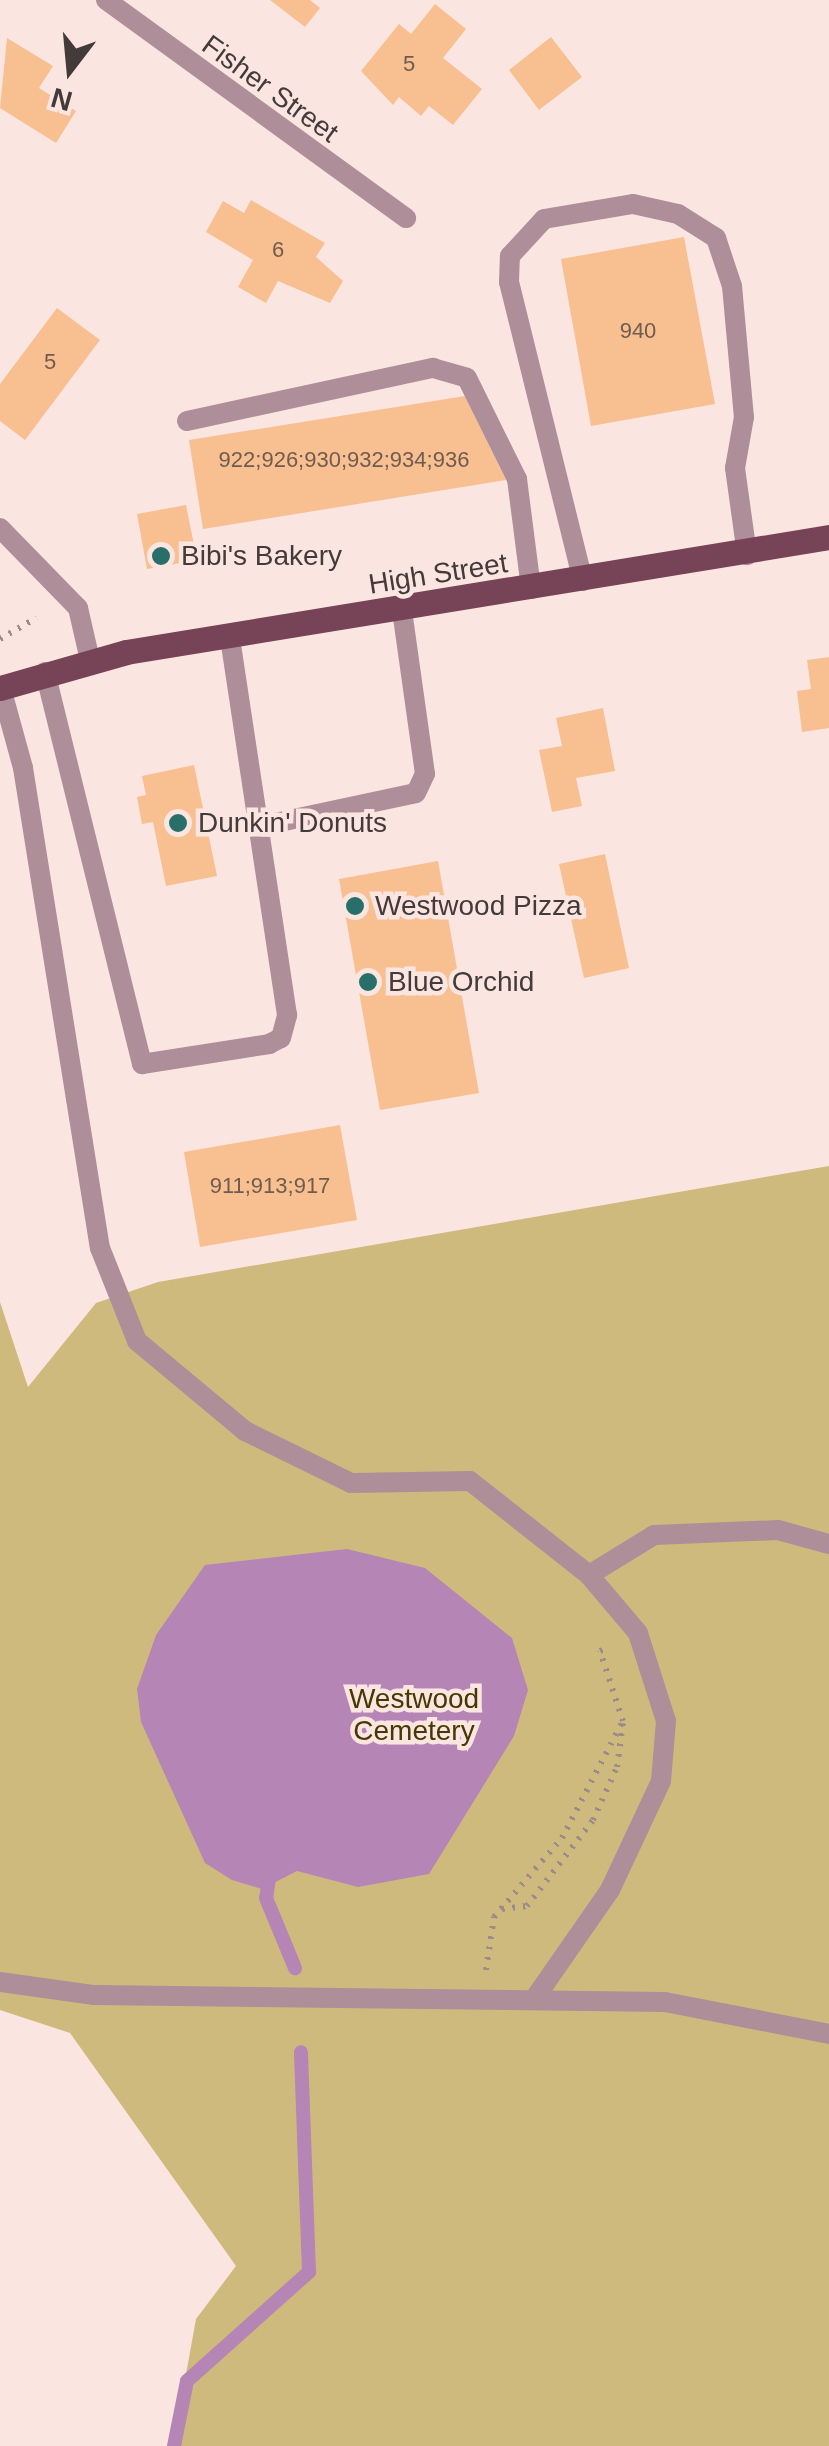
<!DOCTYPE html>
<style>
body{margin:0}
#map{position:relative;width:829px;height:2446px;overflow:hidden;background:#fbe5e1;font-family:Helvetica,sans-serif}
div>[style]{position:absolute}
.green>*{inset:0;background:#cfba7e}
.water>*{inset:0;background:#b585b6}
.stream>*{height:14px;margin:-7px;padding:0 7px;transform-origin:7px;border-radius:7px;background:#b585b6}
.building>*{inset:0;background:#f8bf91}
.path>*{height:6px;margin-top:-3px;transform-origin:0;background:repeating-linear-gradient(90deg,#9b8c89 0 2.5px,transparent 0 10.5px)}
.service>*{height:20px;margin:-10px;padding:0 10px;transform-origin:10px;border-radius:10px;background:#ae8e99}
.minor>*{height:20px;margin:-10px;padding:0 10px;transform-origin:10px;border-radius:10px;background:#ae8e99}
.primary>*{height:25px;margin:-12.5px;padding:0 12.5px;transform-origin:12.5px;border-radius:12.5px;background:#774356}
.dots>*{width:28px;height:28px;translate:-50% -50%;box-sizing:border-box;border:5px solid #fbe5e1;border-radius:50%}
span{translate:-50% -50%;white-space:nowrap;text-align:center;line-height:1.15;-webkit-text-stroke:9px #fbe5e1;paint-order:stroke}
.number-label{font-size:22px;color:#705c4f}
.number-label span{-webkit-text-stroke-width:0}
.street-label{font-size:28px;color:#433b39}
.poi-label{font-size:28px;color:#433b39}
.left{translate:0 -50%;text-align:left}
.park-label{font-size:28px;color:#473700}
.north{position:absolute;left:20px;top:20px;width:100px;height:100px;-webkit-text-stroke:8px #fbe5e1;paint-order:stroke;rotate:196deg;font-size:28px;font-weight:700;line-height:40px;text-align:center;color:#433b39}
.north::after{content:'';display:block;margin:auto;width:35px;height:45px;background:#433b39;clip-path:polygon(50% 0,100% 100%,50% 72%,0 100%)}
</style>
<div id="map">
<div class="green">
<div style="clip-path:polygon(829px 1166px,829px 2446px,173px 2446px,196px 2319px,236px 2266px,70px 2033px,0 2010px,0 1302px,28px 1387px,96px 1303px,158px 1282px)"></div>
</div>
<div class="water">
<div style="clip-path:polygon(347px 1549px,425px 1568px,512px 1638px,528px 1690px,514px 1736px,429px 1874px,358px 1887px,297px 1871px,262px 1889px,232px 1880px,205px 1863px,141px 1722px,137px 1689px,156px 1635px,205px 1565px)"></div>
</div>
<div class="stream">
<div style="left:270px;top:1871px;width:27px;rotate:98deg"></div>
<div style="left:266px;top:1898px;width:76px;rotate:67.5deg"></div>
<div style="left:174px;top:2446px;width:66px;rotate:-78.7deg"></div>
<div style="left:187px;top:2381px;width:164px;rotate:-41.8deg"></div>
<div style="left:309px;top:2272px;width:220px;rotate:-92.1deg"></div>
</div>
<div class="building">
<div style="clip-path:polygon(270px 0,310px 0,320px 8px,305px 27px)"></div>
<div style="clip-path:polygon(435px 4px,466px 29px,443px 58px,482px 89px,453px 125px,429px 106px,421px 116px,399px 97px,393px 105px,361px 71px,399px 24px,411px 34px)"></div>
<div style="clip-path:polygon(551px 37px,582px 77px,539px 110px,509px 70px)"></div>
<div style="clip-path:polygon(7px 38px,53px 66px,39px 88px,76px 111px,56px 143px,0 108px)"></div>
<div style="clip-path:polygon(251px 200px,325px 243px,316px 257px,343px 281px,330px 303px,278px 281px,266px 303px,238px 287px,253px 260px,206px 232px,223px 201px,244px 213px)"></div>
<div style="clip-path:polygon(684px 237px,715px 404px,591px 426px,561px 259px)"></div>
<div style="clip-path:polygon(57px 308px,100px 340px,25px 440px,0 421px,0 384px)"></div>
<div style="clip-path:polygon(465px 396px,506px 480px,203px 529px,189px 440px)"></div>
<div style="clip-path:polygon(186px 505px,197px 560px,147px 569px,137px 514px)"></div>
<div style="clip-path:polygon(829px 657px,829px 728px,802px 732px,797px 691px,811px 689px,807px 660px)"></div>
<div style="clip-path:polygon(603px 708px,615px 771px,576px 778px,582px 806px,552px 812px,539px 750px,562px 746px,556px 718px)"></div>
<div style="clip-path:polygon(194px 765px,217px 876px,166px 886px,153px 822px,142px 824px,137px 797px,146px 795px,142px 776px)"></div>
<div style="clip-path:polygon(605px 854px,629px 968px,584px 978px,559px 864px)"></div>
<div style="clip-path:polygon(438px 861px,479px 1093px,380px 1110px,339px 879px)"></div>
<div style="clip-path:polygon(340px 1125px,357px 1220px,200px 1247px,184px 1152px)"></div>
</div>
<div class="path">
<div style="left:0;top:639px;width:42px;rotate:-30.3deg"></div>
<div style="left:502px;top:1909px;width:25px;rotate:-7deg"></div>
<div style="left:527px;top:1906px;width:108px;rotate:-52.5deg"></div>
<div style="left:593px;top:1820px;width:58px;rotate:-65.6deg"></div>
<div style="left:617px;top:1767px;width:44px;rotate:-82.2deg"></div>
<div style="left:486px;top:1970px;width:54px;rotate:-81.4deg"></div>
<div style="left:494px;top:1917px;width:104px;rotate:-49.3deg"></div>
<div style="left:562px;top:1838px;width:132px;rotate:-62.5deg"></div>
<div style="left:623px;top:1721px;width:74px;rotate:-108.2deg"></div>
<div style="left:600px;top:1651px;width:10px;rotate:-24deg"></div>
</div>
<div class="service">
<div style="left:187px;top:421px;width:252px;rotate:-12.2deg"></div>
<div style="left:433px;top:368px;width:35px;rotate:16deg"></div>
<div style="left:467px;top:378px;width:113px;rotate:63.7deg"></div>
<div style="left:517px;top:479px;width:111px;rotate:82.7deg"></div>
<div style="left:583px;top:581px;width:308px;rotate:-103.9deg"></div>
<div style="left:509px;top:282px;width:26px;rotate:-88deg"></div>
<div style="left:510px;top:256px;width:50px;rotate:-47.4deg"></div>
<div style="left:544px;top:219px;width:90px;rotate:-9.6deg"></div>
<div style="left:633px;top:204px;width:46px;rotate:12.5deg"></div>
<div style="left:678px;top:214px;width:45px;rotate:32.3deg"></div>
<div style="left:716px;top:238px;width:51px;rotate:71.6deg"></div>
<div style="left:732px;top:286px;width:132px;rotate:84.8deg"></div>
<div style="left:744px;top:417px;width:52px;rotate:100deg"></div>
<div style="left:735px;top:468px;width:88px;rotate:82.1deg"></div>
<div style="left:45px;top:672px;width:404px;rotate:76.1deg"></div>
<div style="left:142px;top:1064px;width:129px;rotate:-8.9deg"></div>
<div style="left:269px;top:1044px;width:13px;rotate:-27deg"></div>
<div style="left:281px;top:1038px;width:24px;rotate:-75deg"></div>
<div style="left:287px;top:1015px;width:382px;rotate:-98.6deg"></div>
<div style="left:1px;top:688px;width:83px;rotate:74.6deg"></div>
<div style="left:23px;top:768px;width:486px;rotate:80.9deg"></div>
<div style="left:100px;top:1248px;width:100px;rotate:68.3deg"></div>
<div style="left:137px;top:1341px;width:141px;rotate:39.8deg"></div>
<div style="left:245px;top:1431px;width:118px;rotate:26.1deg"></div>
<div style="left:351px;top:1483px;width:119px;rotate:-1deg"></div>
<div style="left:470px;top:1481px;width:152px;rotate:38.3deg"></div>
<div style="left:261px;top:826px;width:158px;rotate:-12deg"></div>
<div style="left:416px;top:793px;width:21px;rotate:-65deg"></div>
<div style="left:425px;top:774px;width:165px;rotate:-98deg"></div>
<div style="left:0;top:1982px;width:95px;rotate:7.9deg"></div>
<div style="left:94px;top:1995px;width:571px;rotate:0.7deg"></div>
<div style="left:665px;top:2002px;width:167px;rotate:11deg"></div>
<div style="left:537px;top:1995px;width:128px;rotate:-55.2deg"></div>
<div style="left:610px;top:1890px;width:120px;rotate:-64.9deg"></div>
<div style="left:661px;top:1781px;width:60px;rotate:-85.2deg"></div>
<div style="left:666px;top:1721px;width:92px;rotate:-107.7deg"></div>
<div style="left:638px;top:1633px;width:76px;rotate:-130.2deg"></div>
<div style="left:589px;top:1575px;width:76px;rotate:-31.6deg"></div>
<div style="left:654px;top:1535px;width:124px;rotate:-2.3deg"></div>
<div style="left:778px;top:1530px;width:53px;rotate:15.4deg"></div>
</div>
<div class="minor">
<div style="left:106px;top:0;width:371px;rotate:36deg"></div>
<div style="left:0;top:528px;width:112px;rotate:45.7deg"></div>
<div style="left:78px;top:608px;width:53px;rotate:77deg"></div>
</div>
<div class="primary">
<div style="left:0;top:688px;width:131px;rotate:-15.9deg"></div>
<div style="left:126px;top:652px;width:712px;rotate:-9.29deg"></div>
</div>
<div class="dots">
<div style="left:161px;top:556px;background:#276f68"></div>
<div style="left:178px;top:823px;background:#276f68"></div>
<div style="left:355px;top:906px;background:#276f68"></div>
<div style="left:368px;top:982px;background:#276f68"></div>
</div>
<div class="number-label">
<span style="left:409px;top:64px">5</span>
<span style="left:278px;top:250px">6</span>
<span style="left:638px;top:331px">940</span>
<span style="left:50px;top:362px">5</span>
<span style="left:344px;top:460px">922;926;930;932;934;936</span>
<span style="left:270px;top:1186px">911;913;917</span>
</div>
<div class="street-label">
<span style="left:270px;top:89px;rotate:36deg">Fisher Street</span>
<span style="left:438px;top:574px;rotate:-9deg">High Street</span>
</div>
<div class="poi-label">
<span class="left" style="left:181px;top:556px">Bibi's Bakery</span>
<span class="left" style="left:198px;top:823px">Dunkin' Donuts</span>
<span class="left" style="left:375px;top:906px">Westwood Pizza</span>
<span class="left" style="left:388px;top:982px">Blue Orchid</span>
</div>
<div class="park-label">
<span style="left:414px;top:1715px">Westwood<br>Cemetery</span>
</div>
<div class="north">N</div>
</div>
